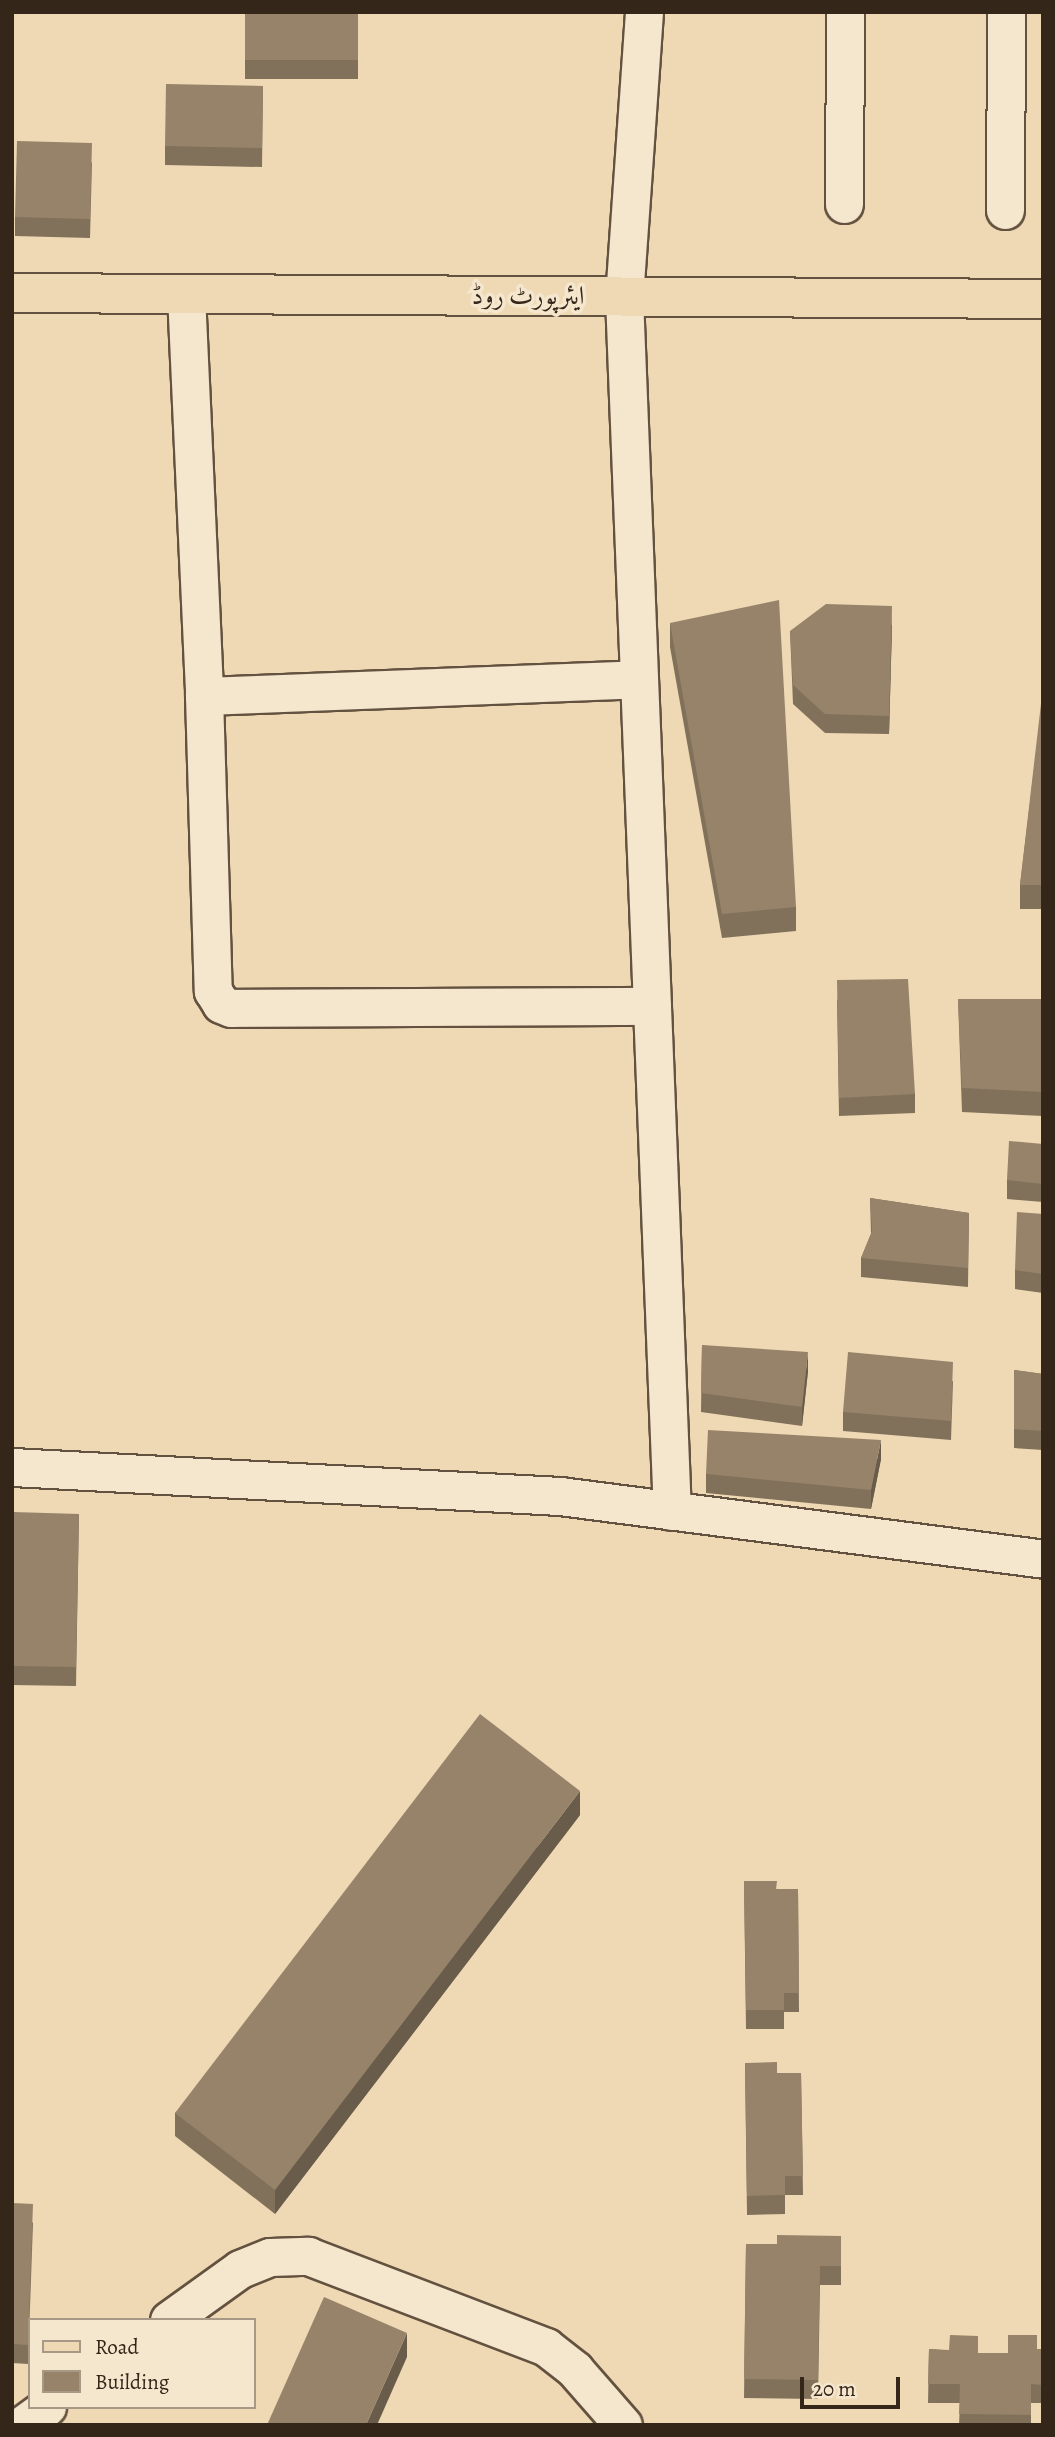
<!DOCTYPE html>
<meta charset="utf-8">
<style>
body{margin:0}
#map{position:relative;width:1055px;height:2437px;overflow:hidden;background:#efd8b4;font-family:Alegreya,Amiri,serif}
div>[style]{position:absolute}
.roads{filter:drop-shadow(2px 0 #645240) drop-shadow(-2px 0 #645240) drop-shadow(0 2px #645240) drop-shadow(0 -2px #645240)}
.minor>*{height:37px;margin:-18.5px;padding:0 18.5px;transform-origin:18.5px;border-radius:18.5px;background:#f5e6ce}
.major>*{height:38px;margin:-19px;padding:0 19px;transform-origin:19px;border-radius:19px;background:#efd8b4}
.wall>*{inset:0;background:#81715b}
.shaded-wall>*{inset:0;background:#695c4a}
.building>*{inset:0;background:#96836a}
span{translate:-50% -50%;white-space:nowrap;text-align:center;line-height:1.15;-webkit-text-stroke:7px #f5e6ce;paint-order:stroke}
.street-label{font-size:26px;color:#35261a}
.frame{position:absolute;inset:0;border:14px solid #35261a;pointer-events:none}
.legend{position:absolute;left:28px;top:2318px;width:228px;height:91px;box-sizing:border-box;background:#f5e6ce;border:2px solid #a89986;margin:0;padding:9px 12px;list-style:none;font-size:21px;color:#35261a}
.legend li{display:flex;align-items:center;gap:14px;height:35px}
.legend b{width:35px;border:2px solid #a89986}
.scale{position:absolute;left:800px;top:2377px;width:100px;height:32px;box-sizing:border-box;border:4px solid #35261a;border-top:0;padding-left:9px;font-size:21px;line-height:24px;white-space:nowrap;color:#35261a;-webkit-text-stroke:5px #f5e6ce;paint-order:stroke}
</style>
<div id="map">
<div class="roads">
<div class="minor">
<div style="left:644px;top:12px;width:286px;rotate:94deg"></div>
<div style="left:624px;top:297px;width:1215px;rotate:87.74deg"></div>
<div style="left:844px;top:204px;width:192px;rotate:-89.7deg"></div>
<div style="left:1005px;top:210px;width:198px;rotate:-89.7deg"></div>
<div style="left:186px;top:294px;width:402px;rotate:87.4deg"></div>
<div style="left:204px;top:696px;width:295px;rotate:88.3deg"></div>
<div style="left:213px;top:991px;width:15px;rotate:58deg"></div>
<div style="left:221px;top:1004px;width:11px;rotate:22deg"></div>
<div style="left:231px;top:1008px;width:421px;rotate:-0.3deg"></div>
<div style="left:204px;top:696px;width:435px;rotate:-2.2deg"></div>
<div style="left:12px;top:1467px;width:549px;rotate:3.03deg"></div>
<div style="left:560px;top:1496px;width:487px;rotate:7.4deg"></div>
<div style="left:169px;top:2320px;width:87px;rotate:-35.7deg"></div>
<div style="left:240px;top:2269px;width:32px;rotate:-22deg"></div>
<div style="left:270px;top:2257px;width:38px;rotate:-2deg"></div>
<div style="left:308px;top:2256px;width:255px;rotate:20.9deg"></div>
<div style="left:546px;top:2347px;width:37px;rotate:38deg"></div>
<div style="left:575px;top:2370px;width:73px;rotate:48.9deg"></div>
<div style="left:22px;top:2425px;width:31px;rotate:-36deg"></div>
</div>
<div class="major">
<div style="left:12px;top:293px;width:1031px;rotate:0.33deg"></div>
</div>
</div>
<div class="wall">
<div style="clip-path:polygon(245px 12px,358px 12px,358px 79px,245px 79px)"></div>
<div style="clip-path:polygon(263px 86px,262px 167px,165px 165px,165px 146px)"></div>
<div style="clip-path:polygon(92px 162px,90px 238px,15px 236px,15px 217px)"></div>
<div style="clip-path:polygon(670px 623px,796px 907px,796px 931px,722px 938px,670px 647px)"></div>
<div style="clip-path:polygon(892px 625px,889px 734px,825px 733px,793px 704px,790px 631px)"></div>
<div style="clip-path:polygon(1043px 695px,1043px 909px,1020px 909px,1020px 885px)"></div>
<div style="clip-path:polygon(837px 999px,915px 1094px,915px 1113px,839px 1116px)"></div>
<div style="clip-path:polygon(958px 999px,1043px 999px,1043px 1116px,962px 1112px)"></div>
<div style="clip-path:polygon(1043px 1144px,1043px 1202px,1007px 1199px,1007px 1180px)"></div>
<div style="clip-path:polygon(870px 1198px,969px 1213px,968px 1287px,861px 1277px,861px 1258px,871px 1234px)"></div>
<div style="clip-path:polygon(1043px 1214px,1043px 1293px,1015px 1289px,1015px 1270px)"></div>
<div style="clip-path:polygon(702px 1345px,808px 1371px,802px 1426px,701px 1412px)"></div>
<div style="clip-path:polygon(1014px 1370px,1043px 1374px,1043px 1450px,1014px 1448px)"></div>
<div style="clip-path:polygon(953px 1381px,951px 1440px,843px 1431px,843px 1412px)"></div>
<div style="clip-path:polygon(881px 1459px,871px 1509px,706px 1493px,706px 1474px)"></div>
<div style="clip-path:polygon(79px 1514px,76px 1686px,12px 1685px,12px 1562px)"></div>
<div style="clip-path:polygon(580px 1815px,275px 2214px,175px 2136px,175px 2113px)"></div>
<div style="clip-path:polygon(744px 1881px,777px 1889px,798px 1889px,799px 2012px,784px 2012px,784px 2029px,746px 2029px)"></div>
<div style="clip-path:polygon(745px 2063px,777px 2073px,801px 2073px,803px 2195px,785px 2195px,785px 2214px,747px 2215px)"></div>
<div style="clip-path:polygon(12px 2203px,33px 2223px,28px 2364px,12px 2363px)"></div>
<div style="clip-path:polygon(841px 2236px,841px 2285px,820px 2285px,818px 2399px,744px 2398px,746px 2244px,777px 2244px)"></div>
<div style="clip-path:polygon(929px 2349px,978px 2353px,1008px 2353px,1043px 2349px,1043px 2403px,1031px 2403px,1031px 2425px,959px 2425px,960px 2403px,928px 2403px)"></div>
</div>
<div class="shaded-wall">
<div style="clip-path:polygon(892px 606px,892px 625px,889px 734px,889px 716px)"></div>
<div style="clip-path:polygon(808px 1352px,808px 1371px,802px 1426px,802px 1407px)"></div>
<div style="clip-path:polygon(881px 1440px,881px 1459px,871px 1509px,871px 1490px)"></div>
<div style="clip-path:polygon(580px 1791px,580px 1815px,275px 2214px,275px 2190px)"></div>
<div style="clip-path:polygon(407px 2333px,407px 2357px,377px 2425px,366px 2425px)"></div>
</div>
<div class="building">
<div style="clip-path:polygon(245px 12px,358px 12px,358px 60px,245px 60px)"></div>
<div style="clip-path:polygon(166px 84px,263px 86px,262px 148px,165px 146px)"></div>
<div style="clip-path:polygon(17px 141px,92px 143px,90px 219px,15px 217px)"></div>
<div style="clip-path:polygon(779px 600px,796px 907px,722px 914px,670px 623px)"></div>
<div style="clip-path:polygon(826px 604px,892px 606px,889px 716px,825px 714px,793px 685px,790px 631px)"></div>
<div style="clip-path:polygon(1042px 695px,1043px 695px,1043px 885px,1020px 885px)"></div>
<div style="clip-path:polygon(908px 979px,915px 1094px,839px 1098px,837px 980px)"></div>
<div style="clip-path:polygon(958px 999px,1043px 999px,1043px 1092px,962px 1088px)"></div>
<div style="clip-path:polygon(1009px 1141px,1043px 1144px,1043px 1184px,1007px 1180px)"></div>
<div style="clip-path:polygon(870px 1198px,969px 1213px,968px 1268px,861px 1258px,872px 1231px)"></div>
<div style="clip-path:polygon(1017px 1212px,1043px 1214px,1043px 1274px,1015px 1270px)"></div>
<div style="clip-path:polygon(702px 1345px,808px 1352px,802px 1407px,701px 1393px)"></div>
<div style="clip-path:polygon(848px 1352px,953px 1362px,951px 1421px,843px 1412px)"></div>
<div style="clip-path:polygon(1014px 1370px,1043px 1374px,1043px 1431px,1014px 1429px)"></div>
<div style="clip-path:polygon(708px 1430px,881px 1440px,871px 1490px,706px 1474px)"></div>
<div style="clip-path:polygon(13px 1512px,79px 1514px,76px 1667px,12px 1666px)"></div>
<div style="clip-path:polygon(480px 1714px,580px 1791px,275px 2190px,175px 2113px)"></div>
<div style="clip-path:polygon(744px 1881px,777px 1881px,776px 1889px,798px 1889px,799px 1993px,784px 1993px,784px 2010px,746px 2010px)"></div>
<div style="clip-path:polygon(777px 2062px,777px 2073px,801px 2073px,803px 2176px,785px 2176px,785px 2195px,747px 2196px,745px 2063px)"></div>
<div style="clip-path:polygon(12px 2203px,33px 2204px,28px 2345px,12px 2344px)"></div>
<div style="clip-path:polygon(777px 2235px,841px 2236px,841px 2266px,820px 2266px,818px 2380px,744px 2379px,746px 2244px,777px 2244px)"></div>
<div style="clip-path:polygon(324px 2297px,407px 2333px,366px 2425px,267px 2425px)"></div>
<div style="clip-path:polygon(950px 2335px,978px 2336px,978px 2353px,1008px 2353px,1008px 2335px,1037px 2335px,1037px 2349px,1043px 2349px,1043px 2385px,1031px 2384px,1031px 2415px,959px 2414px,960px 2384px,928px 2384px,929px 2349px,949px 2350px)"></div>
</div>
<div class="street-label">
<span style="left:528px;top:296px">ایئرپورٹ روڈ</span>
</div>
<div class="frame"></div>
<ul class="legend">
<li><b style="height:9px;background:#efd8b4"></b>Road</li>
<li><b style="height:19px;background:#96836a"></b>Building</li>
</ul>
<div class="scale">20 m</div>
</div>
